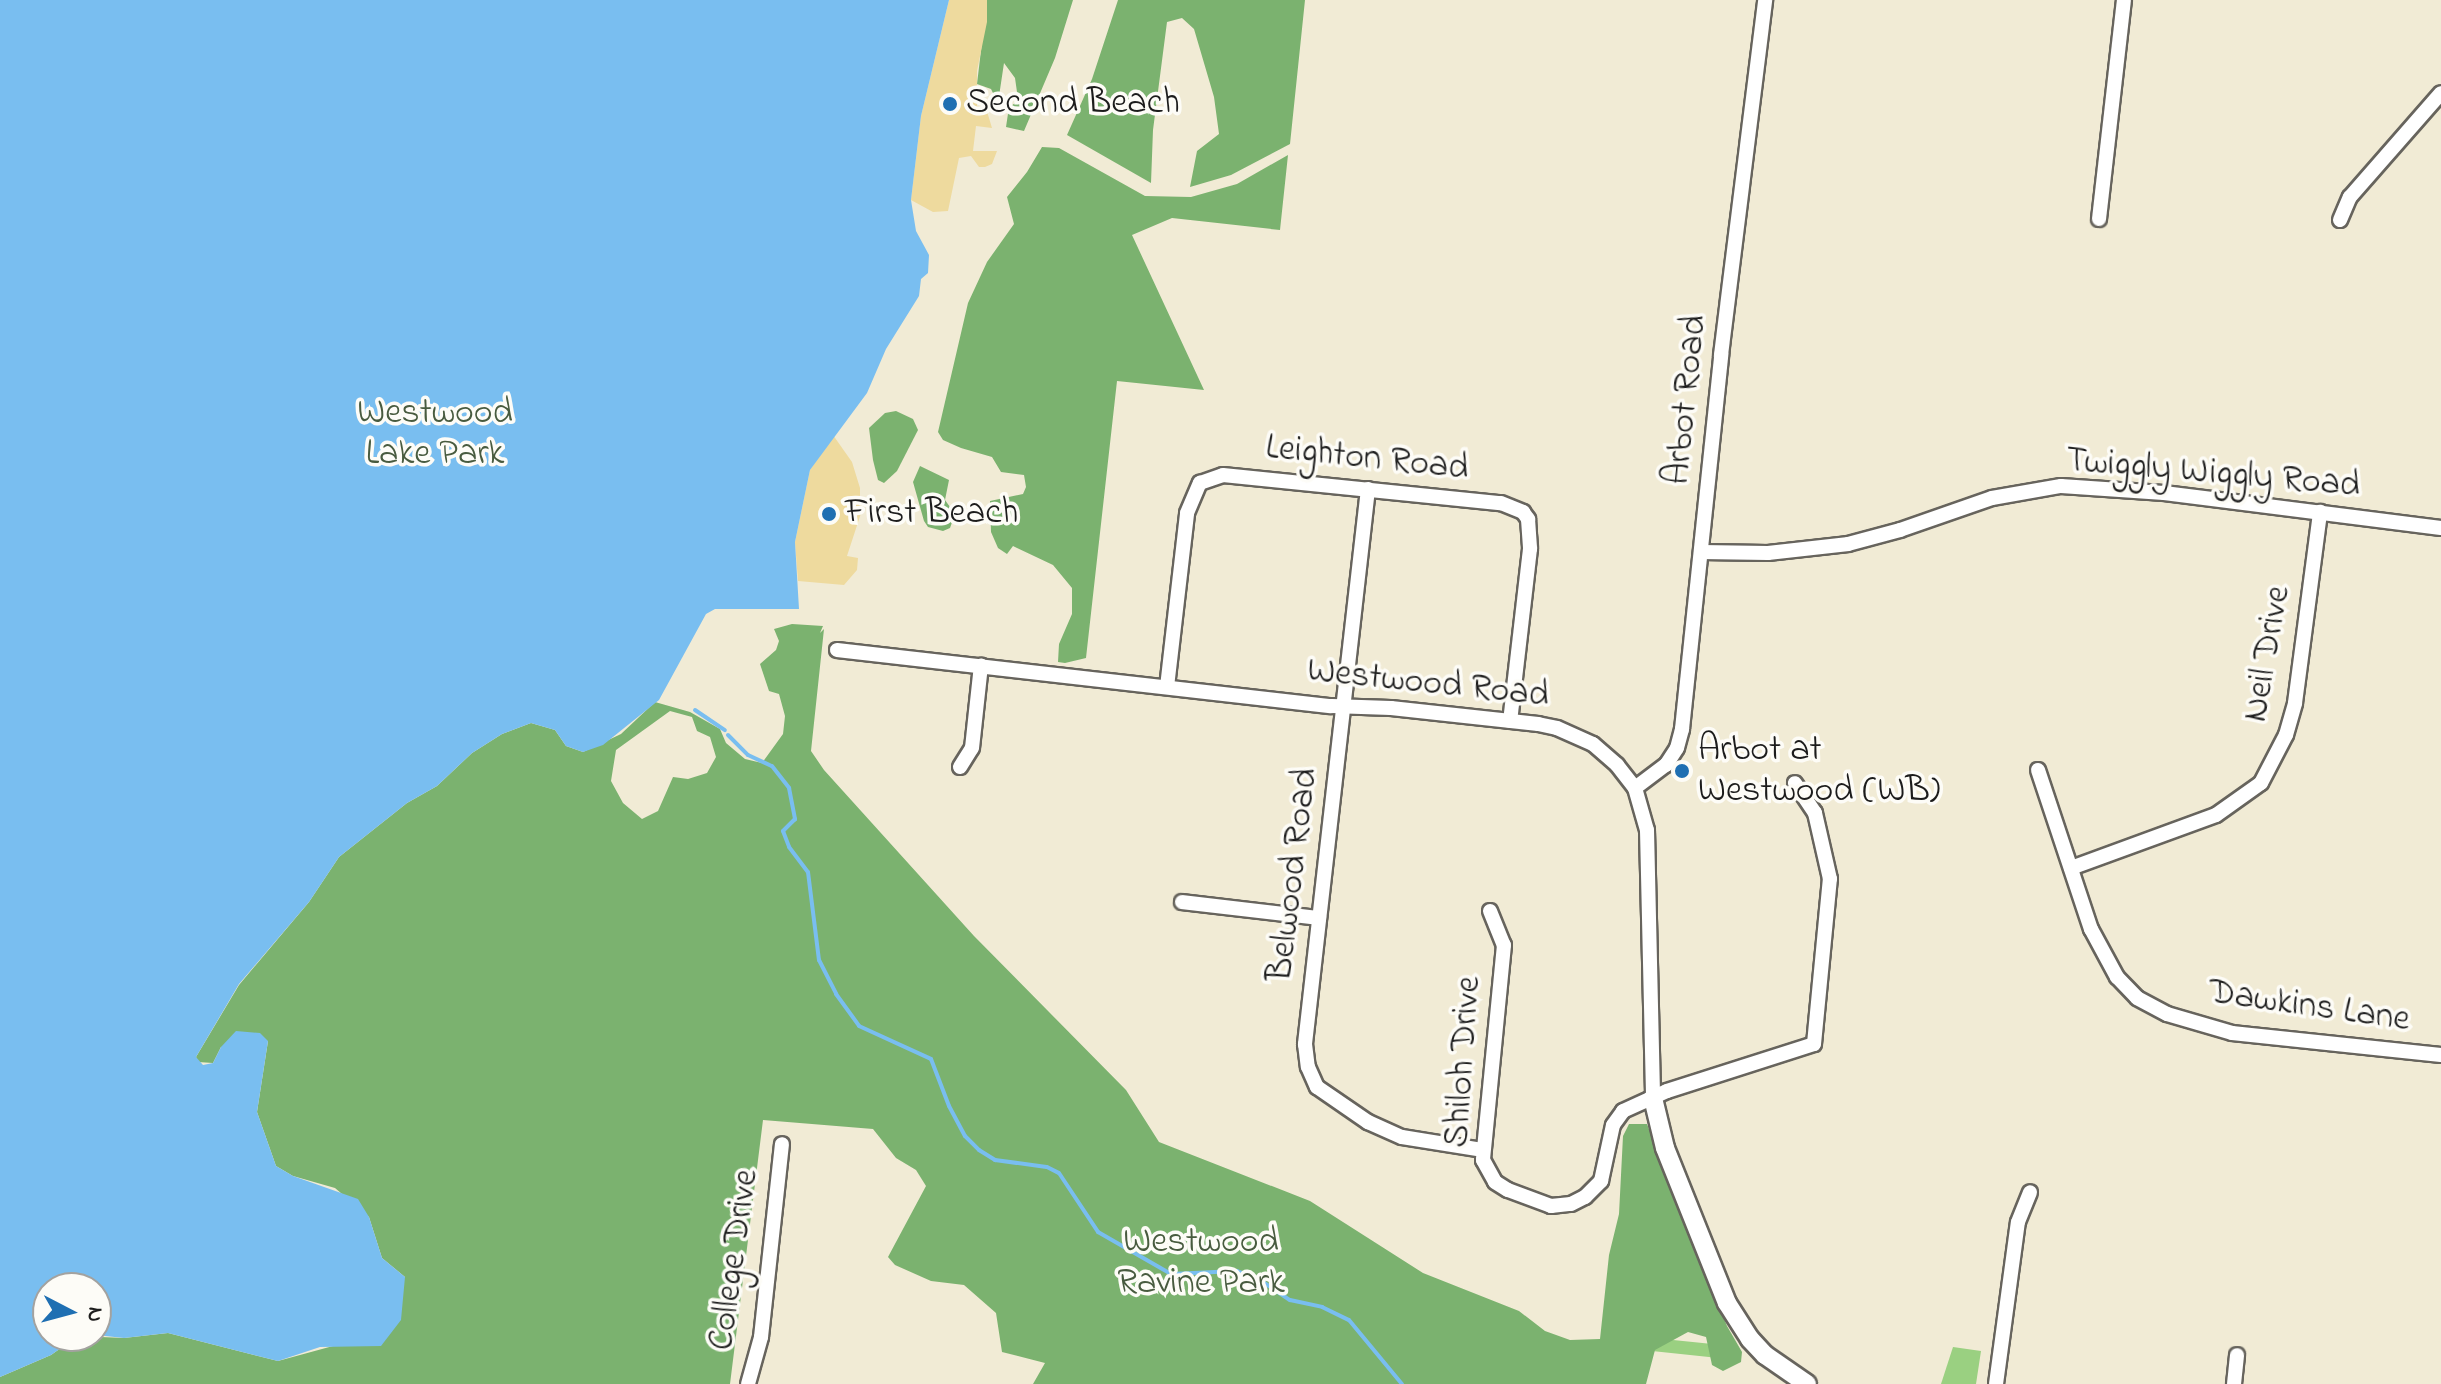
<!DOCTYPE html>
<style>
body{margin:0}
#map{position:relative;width:2441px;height:1384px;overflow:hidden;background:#f1ebd5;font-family:"Indie Flower",sans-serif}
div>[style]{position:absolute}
.green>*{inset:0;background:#9ad081}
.forest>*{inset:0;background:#7bb26f}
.sand>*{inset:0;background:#eeda9e}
.water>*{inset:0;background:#79bef0}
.stream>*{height:4px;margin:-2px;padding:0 2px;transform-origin:2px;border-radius:2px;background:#79bef0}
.roads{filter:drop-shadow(2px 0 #67645d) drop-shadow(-2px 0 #67645d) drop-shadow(0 2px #67645d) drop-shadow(0 -2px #67645d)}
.minor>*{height:14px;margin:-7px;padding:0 7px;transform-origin:7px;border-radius:7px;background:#fff}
.tertiary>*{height:18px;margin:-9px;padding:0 9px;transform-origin:9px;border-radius:9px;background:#fff}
.dots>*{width:22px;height:22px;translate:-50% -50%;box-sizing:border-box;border:4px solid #fdfcf7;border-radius:50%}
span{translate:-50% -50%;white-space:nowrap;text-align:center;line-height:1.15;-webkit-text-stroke:7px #fdfcf7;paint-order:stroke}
.poi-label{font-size:36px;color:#1c1c1c}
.left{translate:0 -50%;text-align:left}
.street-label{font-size:36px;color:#1c1c1c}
.park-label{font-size:36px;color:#485b3f}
.north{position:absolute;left:32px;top:1272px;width:80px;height:80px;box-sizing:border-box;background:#fdfcf7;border:2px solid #a3a29f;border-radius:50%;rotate:96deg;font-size:22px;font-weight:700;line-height:32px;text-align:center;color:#1c1c1c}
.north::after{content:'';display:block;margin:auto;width:28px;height:36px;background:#1f6fb2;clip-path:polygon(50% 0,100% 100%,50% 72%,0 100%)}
</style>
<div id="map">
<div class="green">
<div style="clip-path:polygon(1634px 1336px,1722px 1345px,1728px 1359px,1633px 1349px)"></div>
<div style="clip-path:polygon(1953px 1347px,1981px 1351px,1976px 1384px,1941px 1384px)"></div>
</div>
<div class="forest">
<div style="clip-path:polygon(987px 0,1073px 0,1055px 58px,1024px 131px,1006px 127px,1009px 107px,1017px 102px,1017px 92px,1015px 78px,1004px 63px,998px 103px,991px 89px,977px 84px)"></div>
<div style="clip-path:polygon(1118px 0,1305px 0,1290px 144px,1231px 175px,1190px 187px,1197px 151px,1219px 134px,1214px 97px,1194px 29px,1182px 18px,1167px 22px,1153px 130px,1151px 183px,1067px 135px,1092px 79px)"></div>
<div style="clip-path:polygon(1042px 147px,1059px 148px,1145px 196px,1191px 197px,1237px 184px,1288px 155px,1280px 230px,1172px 218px,1132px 235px,1204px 390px,1117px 381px,1086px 658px,1065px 663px,1058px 662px,1059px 644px,1072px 614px,1072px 588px,1053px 565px,1013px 546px,1007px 554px,998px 548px,991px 532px,990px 501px,1023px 494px,1026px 487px,1024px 475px,1001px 472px,992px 457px,961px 448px,943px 440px,938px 432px,968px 303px,987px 262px,1014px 224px,1007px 197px,1027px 172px)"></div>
<div style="clip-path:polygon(896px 411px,913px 419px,918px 430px,897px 471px,884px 483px,878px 480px,873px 460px,869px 428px,885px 413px)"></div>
<div style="clip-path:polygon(920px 466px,949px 480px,945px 500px,955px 514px,950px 528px,943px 531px,928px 527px,924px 521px,913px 482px)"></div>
<div style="clip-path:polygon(evenodd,792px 624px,823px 626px,820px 633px,824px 629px,811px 751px,824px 770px,974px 936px,1126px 1090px,1159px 1142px,1310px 1201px,1423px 1273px,1519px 1311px,1545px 1331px,1570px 1340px,1600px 1339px,1609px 1255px,1619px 1214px,1623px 1136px,1629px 1124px,1647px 1124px,1727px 1326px,1742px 1352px,1741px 1362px,1723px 1371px,1712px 1365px,1706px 1337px,1688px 1332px,1655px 1350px,1646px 1384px,1033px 1384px,1045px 1363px,1002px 1352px,996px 1313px,964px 1285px,931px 1281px,895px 1265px,888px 1257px,926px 1186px,916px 1170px,896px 1158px,873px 1129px,763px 1120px,730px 1384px,0 1384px,0 1377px,51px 1355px,78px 1336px,124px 1338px,168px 1333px,278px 1361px,333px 1346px,405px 1277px,382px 1258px,369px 1217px,335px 1188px,293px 1176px,276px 1166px,257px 1112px,268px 1041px,221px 1047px,213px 1063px,198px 1062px,196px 1057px,239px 985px,309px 902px,339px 857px,407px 803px,437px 786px,472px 753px,502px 734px,531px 723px,555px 730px,566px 746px,583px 752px,621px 734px,655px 702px,690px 712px,720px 729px,726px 743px,745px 759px,762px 763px,783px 734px,785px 716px,779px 694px,769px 691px,760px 664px,776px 650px,779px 641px,774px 629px,792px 624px,670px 711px,692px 717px,697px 731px,710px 737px,716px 757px,707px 773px,688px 779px,673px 777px,658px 811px,642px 819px,623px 803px,611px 781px,616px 750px,670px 711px)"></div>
</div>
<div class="sand">
<div style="clip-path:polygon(949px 0,987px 0,987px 22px,977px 71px,977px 106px,986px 108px,992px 128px,976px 126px,973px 151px,997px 151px,992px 164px,985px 167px,979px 167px,971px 156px,959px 158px,948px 211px,933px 212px,911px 200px,921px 116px)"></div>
<div style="clip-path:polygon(833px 435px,852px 462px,860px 488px,860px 503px,864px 504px,847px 556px,858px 558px,857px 570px,844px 585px,798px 581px,795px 542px,810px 470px)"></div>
</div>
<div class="water">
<div style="clip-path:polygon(0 0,949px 0,921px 116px,911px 200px,916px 231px,929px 255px,928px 273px,921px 279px,919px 296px,886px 349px,867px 393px,810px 470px,795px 542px,799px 609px,715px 609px,706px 614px,659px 700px,603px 745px,583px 752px,566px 746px,555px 730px,531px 723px,502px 734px,472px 753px,437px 786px,407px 803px,339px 857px,309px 902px,239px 984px,196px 1057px,203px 1065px,213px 1063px,221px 1047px,236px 1031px,260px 1033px,268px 1041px,257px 1112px,276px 1166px,293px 1176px,358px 1199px,369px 1217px,382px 1258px,405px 1277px,401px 1320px,381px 1346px,320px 1347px,278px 1361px,168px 1333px,124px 1338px,96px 1335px,96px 1288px,48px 1288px,48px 1336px,78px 1336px,51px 1355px,0 1377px)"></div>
</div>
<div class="stream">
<div style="left:695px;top:710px;width:36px;rotate:34deg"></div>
<div style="left:728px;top:735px;width:28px;rotate:45deg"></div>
<div style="left:748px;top:755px;width:26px;rotate:25deg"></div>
<div style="left:772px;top:766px;width:28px;rotate:52deg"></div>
<div style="left:789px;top:788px;width:32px;rotate:79deg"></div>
<div style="left:795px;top:819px;width:17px;rotate:135deg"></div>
<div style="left:783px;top:831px;width:17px;rotate:69deg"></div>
<div style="left:789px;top:847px;width:31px;rotate:53deg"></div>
<div style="left:808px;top:872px;width:89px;rotate:82.9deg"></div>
<div style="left:819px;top:960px;width:38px;rotate:63deg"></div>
<div style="left:836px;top:994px;width:39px;rotate:54deg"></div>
<div style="left:859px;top:1026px;width:79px;rotate:24.6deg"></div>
<div style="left:931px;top:1059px;width:50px;rotate:69deg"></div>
<div style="left:949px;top:1106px;width:34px;rotate:62deg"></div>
<div style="left:965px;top:1136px;width:20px;rotate:45deg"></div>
<div style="left:979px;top:1150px;width:19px;rotate:32deg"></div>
<div style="left:995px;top:1160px;width:52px;rotate:7.7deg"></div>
<div style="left:1047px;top:1167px;width:13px;rotate:27deg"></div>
<div style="left:1059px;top:1173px;width:71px;rotate:56.5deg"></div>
<div style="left:1098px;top:1232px;width:84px;rotate:29.9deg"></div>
<div style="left:1171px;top:1274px;width:66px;rotate:-2.6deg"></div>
<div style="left:1237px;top:1271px;width:25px;rotate:21deg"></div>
<div style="left:1260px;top:1280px;width:36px;rotate:34deg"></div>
<div style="left:1290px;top:1300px;width:33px;rotate:12deg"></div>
<div style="left:1322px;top:1307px;width:30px;rotate:26deg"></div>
<div style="left:1349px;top:1320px;width:83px;rotate:50.4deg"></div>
</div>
<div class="roads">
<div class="minor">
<div style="left:2099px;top:219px;width:220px;rotate:-83.5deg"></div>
<div style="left:2340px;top:220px;width:25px;rotate:-67deg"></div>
<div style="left:2350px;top:197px;width:138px;rotate:-48.8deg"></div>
<div style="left:1368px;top:489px;width:559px;rotate:96.48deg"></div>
<div style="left:1305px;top:1044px;width:23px;rotate:83deg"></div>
<div style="left:1308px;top:1067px;width:22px;rotate:66deg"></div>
<div style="left:1317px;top:1087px;width:62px;rotate:34.5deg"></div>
<div style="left:1368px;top:1122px;width:37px;rotate:24deg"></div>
<div style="left:1402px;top:1137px;width:81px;rotate:9.2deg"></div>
<div style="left:1701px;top:552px;width:67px;rotate:0.9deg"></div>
<div style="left:1768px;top:553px;width:81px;rotate:-6.4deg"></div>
<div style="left:1848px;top:544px;width:54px;rotate:-15.1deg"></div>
<div style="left:1900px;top:530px;width:97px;rotate:-19.2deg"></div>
<div style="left:1992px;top:498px;width:70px;rotate:-9.9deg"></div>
<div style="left:2061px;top:486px;width:103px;rotate:3.9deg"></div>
<div style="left:2164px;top:493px;width:279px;rotate:7.2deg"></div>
<div style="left:837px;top:650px;width:497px;rotate:6.5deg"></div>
<div style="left:1331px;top:706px;width:60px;rotate:1.9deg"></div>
<div style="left:1391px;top:708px;width:148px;rotate:6.2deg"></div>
<div style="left:1538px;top:724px;width:19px;rotate:12deg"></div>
<div style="left:1557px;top:728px;width:39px;rotate:24deg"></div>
<div style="left:1593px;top:744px;width:32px;rotate:41deg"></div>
<div style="left:1617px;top:765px;width:29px;rotate:52deg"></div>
<div style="left:1635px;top:788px;width:44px;rotate:74.1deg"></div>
<div style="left:1647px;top:830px;width:268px;rotate:88.7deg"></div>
<div style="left:1167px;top:687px;width:175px;rotate:-83.4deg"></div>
<div style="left:1187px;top:513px;width:33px;rotate:-67deg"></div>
<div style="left:1200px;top:483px;width:24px;rotate:-19deg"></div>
<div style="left:1223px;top:475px;width:279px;rotate:5.8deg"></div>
<div style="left:1501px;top:503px;width:24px;rotate:22deg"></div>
<div style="left:1523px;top:512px;width:9px;rotate:54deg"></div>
<div style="left:1528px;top:519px;width:30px;rotate:86deg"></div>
<div style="left:1530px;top:549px;width:173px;rotate:96.6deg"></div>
<div style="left:960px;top:767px;width:22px;rotate:-58deg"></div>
<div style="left:972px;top:748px;width:83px;rotate:-83.8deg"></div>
<div style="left:2038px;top:770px;width:168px;rotate:71.6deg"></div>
<div style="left:2091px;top:929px;width:55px;rotate:61.6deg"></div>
<div style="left:2117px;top:977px;width:29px;rotate:46deg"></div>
<div style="left:2137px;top:998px;width:34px;rotate:28deg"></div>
<div style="left:2167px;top:1014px;width:68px;rotate:16.3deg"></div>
<div style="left:2232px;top:1033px;width:210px;rotate:6deg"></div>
<div style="left:1635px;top:788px;width:39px;rotate:-37deg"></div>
<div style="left:1666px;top:765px;width:20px;rotate:-57deg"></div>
<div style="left:1677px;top:748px;width:20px;rotate:-75deg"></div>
<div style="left:1682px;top:729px;width:376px;rotate:-84deg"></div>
<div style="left:1721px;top:355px;width:358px;rotate:-82.9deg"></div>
<div style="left:2071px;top:868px;width:154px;rotate:-20.1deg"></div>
<div style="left:2216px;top:815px;width:55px;rotate:-35.4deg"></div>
<div style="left:2261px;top:783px;width:54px;rotate:-62.5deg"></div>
<div style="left:2286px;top:735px;width:33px;rotate:-74deg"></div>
<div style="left:2295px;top:703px;width:193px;rotate:-82.5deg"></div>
<div style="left:1182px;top:902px;width:138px;rotate:6.7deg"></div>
<div style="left:1490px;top:911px;width:37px;rotate:68deg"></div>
<div style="left:1504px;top:945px;width:216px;rotate:95.6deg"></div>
<div style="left:1483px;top:1160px;width:25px;rotate:61deg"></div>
<div style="left:1495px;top:1182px;width:15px;rotate:32deg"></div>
<div style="left:1508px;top:1190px;width:46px;rotate:20.4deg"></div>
<div style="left:1551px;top:1206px;width:20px;rotate:-6deg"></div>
<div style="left:1571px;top:1204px;width:16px;rotate:-27deg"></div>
<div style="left:1585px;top:1197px;width:23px;rotate:-45deg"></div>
<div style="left:1601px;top:1181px;width:57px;rotate:-77.9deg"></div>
<div style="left:1613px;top:1125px;width:17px;rotate:-54deg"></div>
<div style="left:1623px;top:1111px;width:48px;rotate:-24.4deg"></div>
<div style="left:1667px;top:1091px;width:154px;rotate:-17.7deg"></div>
<div style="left:1814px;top:1044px;width:166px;rotate:-84.5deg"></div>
<div style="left:1830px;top:879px;width:68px;rotate:-102.8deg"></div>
<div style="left:1815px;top:813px;width:36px;rotate:-124deg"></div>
<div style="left:748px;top:1384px;width:49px;rotate:-74.5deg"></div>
<div style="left:761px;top:1337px;width:194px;rotate:-83.8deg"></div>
<div style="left:1996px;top:1384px;width:163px;rotate:-82.3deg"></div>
<div style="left:2018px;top:1222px;width:32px;rotate:-68deg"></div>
<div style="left:2234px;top:1384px;width:29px;rotate:-84deg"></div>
</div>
<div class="tertiary">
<div style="left:1653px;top:1098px;width:51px;rotate:76.5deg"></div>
<div style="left:1665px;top:1148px;width:167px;rotate:68.2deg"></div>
<div style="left:1727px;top:1303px;width:43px;rotate:57.4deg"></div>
<div style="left:1750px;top:1339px;width:22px;rotate:47deg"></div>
<div style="left:1765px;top:1355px;width:51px;rotate:34.6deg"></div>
</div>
</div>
<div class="dots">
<div style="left:950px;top:104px;background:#1f6fb2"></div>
<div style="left:829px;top:514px;background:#1f6fb2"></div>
<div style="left:1682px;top:771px;background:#1f6fb2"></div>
</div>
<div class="poi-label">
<span class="left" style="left:966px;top:104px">Second Beach</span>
<span class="left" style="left:845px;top:514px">First Beach</span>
<span class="left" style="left:1698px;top:771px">Arbot at<br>Westwood (WB)</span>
</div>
<div class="street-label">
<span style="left:1687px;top:400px;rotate:-84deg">Arbot Road</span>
<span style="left:1367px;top:459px;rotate:6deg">Leighton Road</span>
<span style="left:2213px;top:474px;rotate:5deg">Twiggly Wiggly Road</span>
<span style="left:2268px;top:654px;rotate:-80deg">Neil Drive</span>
<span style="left:1428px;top:684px;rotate:6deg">Westwood Road</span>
<span style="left:1294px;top:875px;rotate:-83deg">Belwood Road</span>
<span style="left:2309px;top:1007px;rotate:8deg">Dawkins Lane</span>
<span style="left:1464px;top:1062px;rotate:-86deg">Shiloh Drive</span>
<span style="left:735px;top:1260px;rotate:-82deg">College Drive</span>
</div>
<div class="park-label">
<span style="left:435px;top:434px">Westwood<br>Lake Park</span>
<span style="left:1201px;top:1263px">Westwood<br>Ravine Park</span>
</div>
<div class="north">N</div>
</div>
